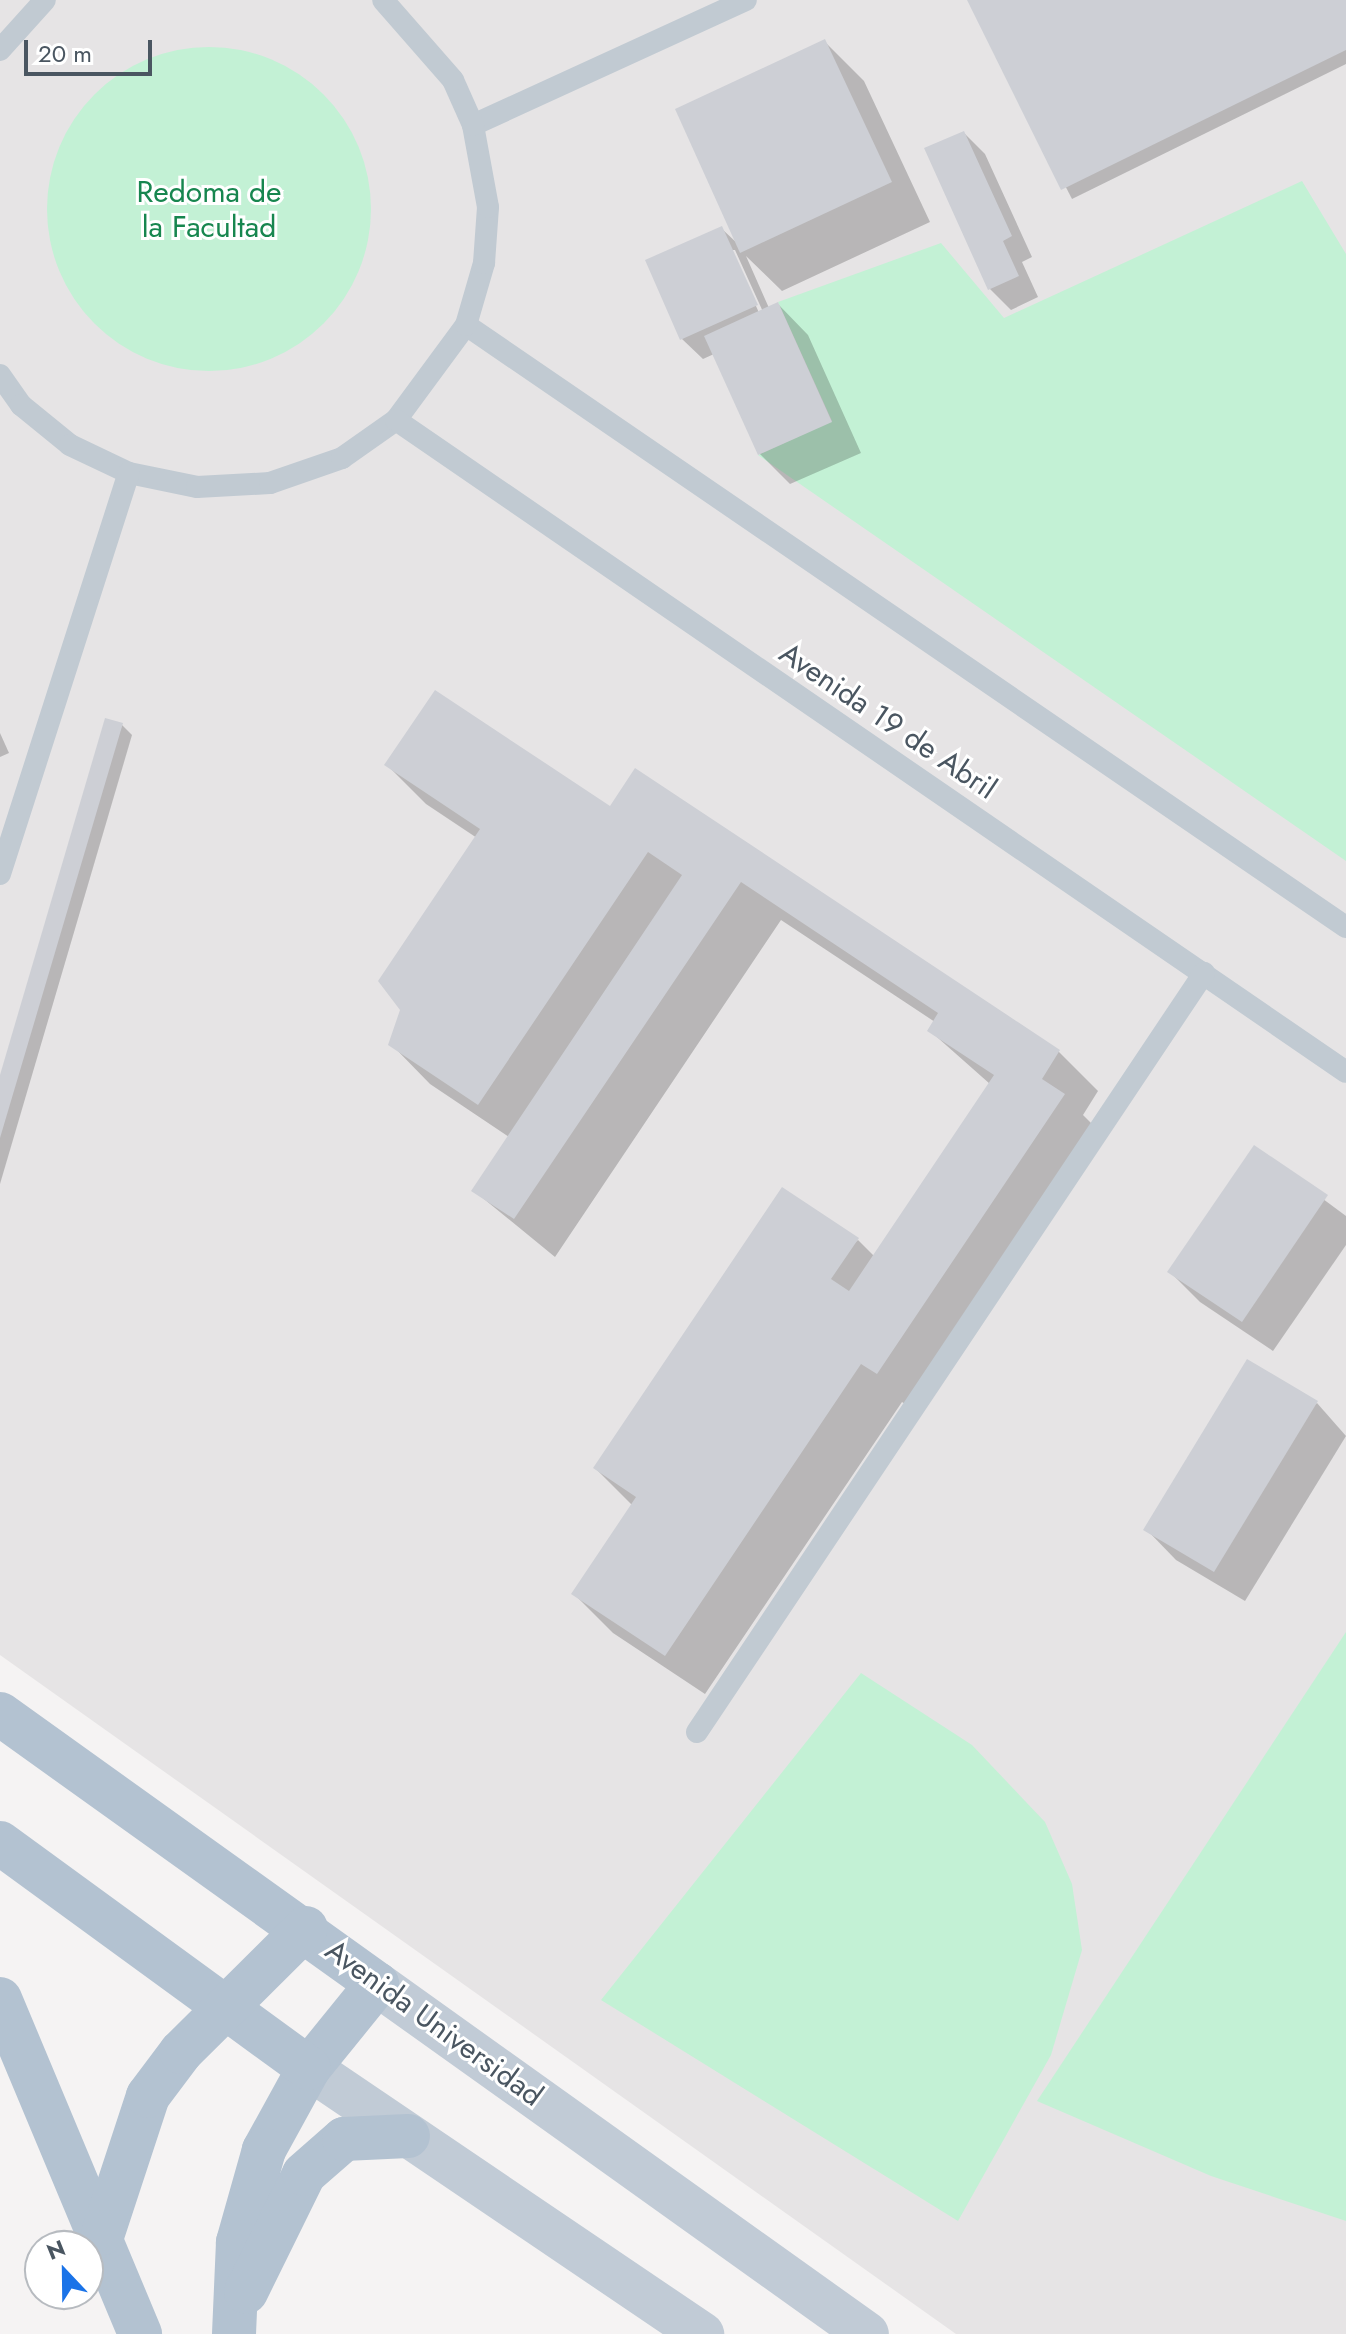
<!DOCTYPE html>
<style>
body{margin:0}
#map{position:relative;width:1346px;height:2334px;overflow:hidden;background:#f5f3f3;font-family:Jost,sans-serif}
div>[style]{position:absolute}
.education>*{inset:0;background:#e6e4e5}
.green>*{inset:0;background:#c3f1d5}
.round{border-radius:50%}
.shadow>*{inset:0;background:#0003}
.building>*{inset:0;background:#cdcfd5}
.lane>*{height:22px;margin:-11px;padding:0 11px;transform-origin:11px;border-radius:11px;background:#c1cad2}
.secondary>*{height:44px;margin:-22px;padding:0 22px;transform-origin:22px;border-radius:22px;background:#c1cbd6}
.primary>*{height:44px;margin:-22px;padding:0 22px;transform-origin:22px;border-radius:22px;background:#b3c2d1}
span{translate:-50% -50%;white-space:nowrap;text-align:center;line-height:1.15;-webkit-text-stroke:6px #fff;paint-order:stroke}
.park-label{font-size:30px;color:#17864f}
.street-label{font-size:30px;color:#4a5661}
.north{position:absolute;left:24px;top:2230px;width:80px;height:80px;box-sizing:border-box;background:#fff;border:2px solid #b7bbc0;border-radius:50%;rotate:338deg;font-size:22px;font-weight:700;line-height:32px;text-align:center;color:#4a5661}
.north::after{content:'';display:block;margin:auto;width:28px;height:36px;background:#1a73e8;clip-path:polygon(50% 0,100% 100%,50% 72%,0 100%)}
.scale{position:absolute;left:24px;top:40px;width:128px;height:36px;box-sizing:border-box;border:4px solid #4a5661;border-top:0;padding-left:10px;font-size:24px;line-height:28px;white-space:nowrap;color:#4a5661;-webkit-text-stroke:6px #fff;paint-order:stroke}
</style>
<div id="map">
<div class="education">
<div style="clip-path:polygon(0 0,1346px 0,1346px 2334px,956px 2334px,0 1655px)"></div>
</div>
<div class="green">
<div class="round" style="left:47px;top:47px;width:324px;height:324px"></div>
<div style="clip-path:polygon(1302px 181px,1346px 254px,1346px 861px,758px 455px,832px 421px,778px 302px,941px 243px,1004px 318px)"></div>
<div style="clip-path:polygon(1346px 1632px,1346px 2221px,1211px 2176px,1037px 2101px)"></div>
<div style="clip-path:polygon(861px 1673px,972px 1745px,1045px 1822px,1072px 1884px,1082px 1950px,1051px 2055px,958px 2221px,601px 2000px)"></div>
</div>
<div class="shadow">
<div style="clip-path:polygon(969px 0,1346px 0,1346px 64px,1072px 199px)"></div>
<div style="clip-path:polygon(evenodd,824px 41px,864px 81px,930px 222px,782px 291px,746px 256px,769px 308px,778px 304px,808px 335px,861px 453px,790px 484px,759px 453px,714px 354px,703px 359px,682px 339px,721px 228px,739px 245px,824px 41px,731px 250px,735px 250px,764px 314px,760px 315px,731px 250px)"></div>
<div style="clip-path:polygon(964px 133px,985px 154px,1032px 257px,1022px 262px,1038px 297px,1011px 310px,990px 289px)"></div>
<div style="clip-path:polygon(122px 725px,132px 735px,0 1184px,0 1082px)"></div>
<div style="clip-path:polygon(0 733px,9px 753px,0 757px)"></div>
<div style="clip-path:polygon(387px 765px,611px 808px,636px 771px,1059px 1052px,1098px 1091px,1083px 1115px,1103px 1135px,917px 1412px,902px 1402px,705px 1694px,613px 1633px,573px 1593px,633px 1506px,595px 1468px,858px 1240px,875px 1257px,990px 1084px,929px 1030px,935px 1022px,781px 920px,555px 1257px,473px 1190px,509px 1137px,430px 1084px,391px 1044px,477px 838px,426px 804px)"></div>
<div style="clip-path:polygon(1254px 1148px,1346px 1216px,1346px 1245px,1273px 1351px,1200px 1302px,1170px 1272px)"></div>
<div style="clip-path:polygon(1317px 1403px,1346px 1436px,1245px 1601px,1176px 1560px,1146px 1529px)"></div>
</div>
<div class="building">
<div style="clip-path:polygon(967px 0,1346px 0,1346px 50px,1061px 190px)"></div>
<div style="clip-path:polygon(825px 39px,892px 182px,740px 253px,675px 109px)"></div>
<div style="clip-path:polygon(964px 131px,1012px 236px,1003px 241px,1019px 276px,988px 290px,924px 148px)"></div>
<div style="clip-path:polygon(722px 226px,758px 305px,680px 340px,645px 260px)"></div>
<div style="clip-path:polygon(778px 302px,832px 422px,758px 455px,704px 336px)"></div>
<div style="clip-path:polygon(435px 690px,610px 806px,635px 768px,1060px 1050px,1042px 1079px,1065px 1094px,877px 1374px,861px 1364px,665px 1656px,571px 1594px,636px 1497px,593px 1468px,782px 1187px,859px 1238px,831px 1279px,849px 1291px,994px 1075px,927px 1031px,938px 1013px,741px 882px,514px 1219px,471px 1191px,682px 875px,648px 852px,478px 1105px,388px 1045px,400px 1010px,378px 981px,480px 829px,384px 765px)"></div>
<div style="clip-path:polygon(105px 718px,123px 723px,0 1138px,0 1075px)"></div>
<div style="clip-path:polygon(1254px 1145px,1328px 1195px,1242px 1322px,1167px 1272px)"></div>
<div style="clip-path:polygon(1247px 1359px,1318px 1401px,1214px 1572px,1143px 1530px)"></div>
</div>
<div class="lane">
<div style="left:0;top:50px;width:67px;rotate:-48deg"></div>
<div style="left:473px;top:125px;width:300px;rotate:-24.6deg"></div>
<div style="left:466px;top:325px;width:1066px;rotate:34.38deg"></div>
<div style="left:0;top:375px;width:37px;rotate:55deg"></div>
<div style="left:21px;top:405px;width:63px;rotate:39.2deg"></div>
<div style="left:70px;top:445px;width:65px;rotate:25.4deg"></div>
<div style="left:129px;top:473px;width:69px;rotate:11.6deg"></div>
<div style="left:197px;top:487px;width:73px;rotate:-3.1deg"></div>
<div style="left:270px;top:483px;width:76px;rotate:-19.1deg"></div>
<div style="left:342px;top:458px;width:66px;rotate:-35.1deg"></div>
<div style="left:396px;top:420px;width:118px;rotate:-53.6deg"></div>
<div style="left:466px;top:325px;width:65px;rotate:-73.8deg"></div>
<div style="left:484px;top:263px;width:56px;rotate:-85.9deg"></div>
<div style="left:488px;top:207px;width:83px;rotate:-100.4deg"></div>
<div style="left:473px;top:125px;width:49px;rotate:-114deg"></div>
<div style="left:453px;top:80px;width:106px;rotate:-131.2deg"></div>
<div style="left:396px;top:420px;width:1152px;rotate:34.46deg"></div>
<div style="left:0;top:874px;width:421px;rotate:-72.2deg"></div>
<div style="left:697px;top:1732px;width:913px;rotate:-56.26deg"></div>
</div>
<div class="secondary">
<div style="left:377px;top:1984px;width:602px;rotate:35.54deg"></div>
<div style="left:309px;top:2068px;width:475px;rotate:34.1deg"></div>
</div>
<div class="primary">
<div style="left:0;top:1714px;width:464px;rotate:35.6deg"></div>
<div style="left:377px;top:1984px;width:108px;rotate:129deg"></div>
<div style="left:309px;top:2068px;width:94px;rotate:118.8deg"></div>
<div style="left:264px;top:2150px;width:96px;rotate:105.8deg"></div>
<div style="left:238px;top:2242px;width:92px;rotate:92.5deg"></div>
<div style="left:0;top:1843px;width:382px;rotate:36.1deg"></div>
<div style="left:0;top:1999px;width:363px;rotate:67.3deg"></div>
<div style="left:103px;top:2233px;width:144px;rotate:-71.8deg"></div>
<div style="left:148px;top:2096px;width:55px;rotate:-53.1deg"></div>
<div style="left:181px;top:2052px;width:176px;rotate:-44.8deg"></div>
<div style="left:246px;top:2292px;width:131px;rotate:-63.8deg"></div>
<div style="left:304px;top:2174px;width:53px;rotate:-41.2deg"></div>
<div style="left:344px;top:2139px;width:64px;rotate:-2.7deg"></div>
</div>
<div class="park-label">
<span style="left:209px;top:209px">Redoma de<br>la Facultad</span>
</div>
<div class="street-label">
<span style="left:888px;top:721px;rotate:34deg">Avenida 19 de Abril</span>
<span style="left:434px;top:2023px;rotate:36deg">Avenida Universidad</span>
</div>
<div class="north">N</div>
<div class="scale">20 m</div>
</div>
